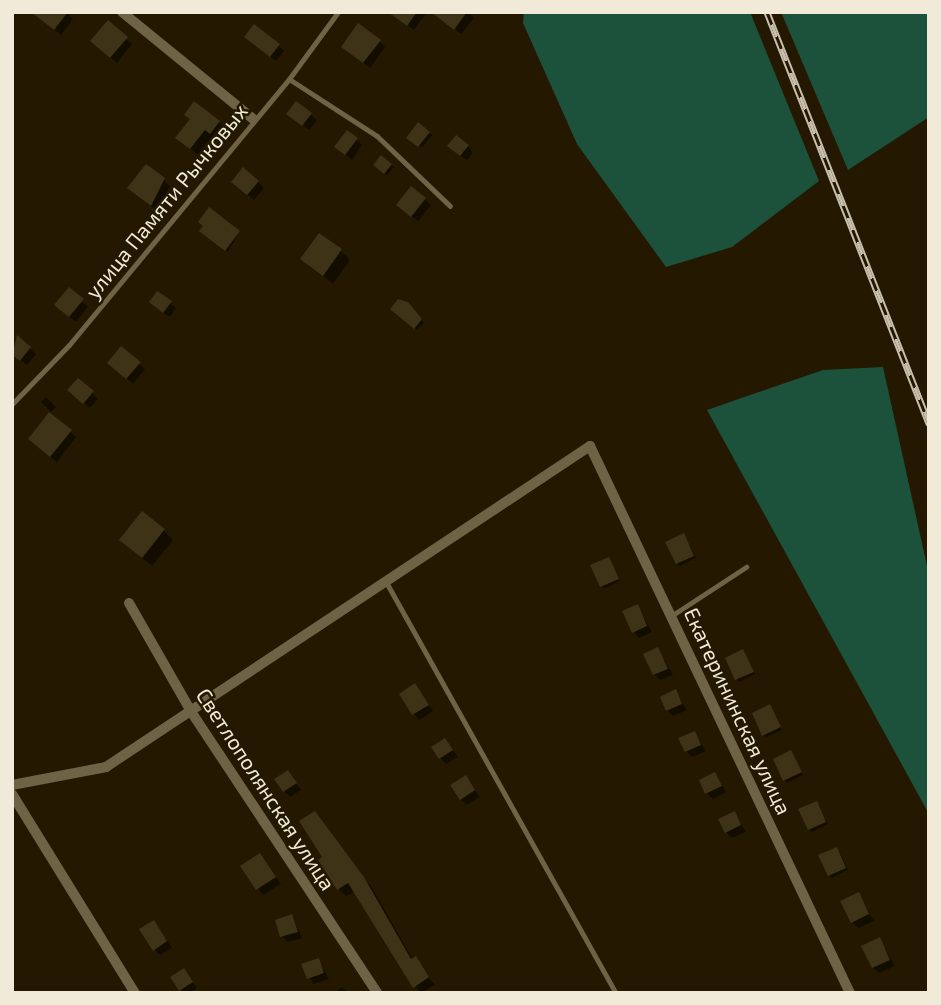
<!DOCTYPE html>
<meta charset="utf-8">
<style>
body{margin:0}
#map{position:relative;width:941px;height:1005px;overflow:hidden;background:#241900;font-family:"Exo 2",sans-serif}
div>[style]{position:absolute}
.forest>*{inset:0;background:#1c523b}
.shadow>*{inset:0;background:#0007}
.building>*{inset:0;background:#3e3316}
.lane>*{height:5px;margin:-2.5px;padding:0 2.5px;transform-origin:2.5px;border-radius:2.5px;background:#6f6345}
.street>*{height:10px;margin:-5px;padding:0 5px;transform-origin:5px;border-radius:5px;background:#6f6345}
.rail>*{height:7px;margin-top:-3.5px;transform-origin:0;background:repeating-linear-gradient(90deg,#241900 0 13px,#c8c0ad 0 26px);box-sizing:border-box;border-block:2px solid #c8c0ad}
span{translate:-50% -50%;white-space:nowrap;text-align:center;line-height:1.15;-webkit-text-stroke:5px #241900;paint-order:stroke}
.street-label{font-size:21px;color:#f1ead9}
.frame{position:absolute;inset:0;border:14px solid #f1ead9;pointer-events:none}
</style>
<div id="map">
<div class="forest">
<div style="clip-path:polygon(524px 12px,750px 12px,819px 181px,732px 247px,666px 267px,577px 144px,523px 23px)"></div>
<div style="clip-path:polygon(781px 12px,929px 12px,929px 117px,848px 170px)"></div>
<div style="clip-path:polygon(883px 367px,929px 575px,929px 814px,707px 410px,823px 370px)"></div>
</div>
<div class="shadow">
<div style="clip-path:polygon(389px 12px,422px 12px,425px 15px,414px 30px)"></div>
<div style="clip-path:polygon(434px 12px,468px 12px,474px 18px,461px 34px)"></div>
<div style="clip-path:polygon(67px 13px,73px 19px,61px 35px,43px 21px)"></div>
<div style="clip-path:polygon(126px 39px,132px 44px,117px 63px,98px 47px)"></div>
<div style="clip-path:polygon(379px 41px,385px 47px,370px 68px,349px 52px)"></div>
<div style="clip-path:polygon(252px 42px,278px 45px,284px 51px,276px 61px)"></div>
<div style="clip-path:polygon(311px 115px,317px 120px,309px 130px,295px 119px)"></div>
<div style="clip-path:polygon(219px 122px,228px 132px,220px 142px,215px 138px,200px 157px,178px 138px)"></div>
<div style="clip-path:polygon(419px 125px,432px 135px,422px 148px,409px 138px)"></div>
<div style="clip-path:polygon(357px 140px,362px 145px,352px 160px,342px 152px)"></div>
<div style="clip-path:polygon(468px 146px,473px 152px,467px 160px,455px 152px)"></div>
<div style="clip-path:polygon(381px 157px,394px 167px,387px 175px,375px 165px)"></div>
<div style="clip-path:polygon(164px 180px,170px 186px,157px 211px,135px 194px)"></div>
<div style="clip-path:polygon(258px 182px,264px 188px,254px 200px,239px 187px)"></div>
<div style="clip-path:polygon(425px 199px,431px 205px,418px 221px,405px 211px)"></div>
<div style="clip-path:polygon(239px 232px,228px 252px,204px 233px)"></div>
<div style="clip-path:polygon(341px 251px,350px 260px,333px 284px,303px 259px)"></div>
<div style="clip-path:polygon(69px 289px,88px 307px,76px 322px,62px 311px)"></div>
<div style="clip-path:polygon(170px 303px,176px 308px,170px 317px,157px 308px)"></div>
<div style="clip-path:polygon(407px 304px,424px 323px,417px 330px,393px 309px)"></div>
<div style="clip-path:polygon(17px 338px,36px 354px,27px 365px,12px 354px)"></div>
<div style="clip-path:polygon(139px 364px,145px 369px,133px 384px,115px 368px)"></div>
<div style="clip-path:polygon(92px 393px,98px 399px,90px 408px,76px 396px)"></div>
<div style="clip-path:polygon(46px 397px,56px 407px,51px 412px,41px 402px)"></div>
<div style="clip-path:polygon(71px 432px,76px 437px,57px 462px,36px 445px)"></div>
<div style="clip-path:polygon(164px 531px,173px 540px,152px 566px,131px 549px)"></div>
<div style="clip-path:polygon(684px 535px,696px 558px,680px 566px,677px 563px)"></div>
<div style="clip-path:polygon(609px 559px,620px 581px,604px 589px,602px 586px)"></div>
<div style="clip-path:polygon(637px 606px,652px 632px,639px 638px,634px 632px)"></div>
<div style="clip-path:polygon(658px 649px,673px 675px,660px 680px,654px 674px)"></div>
<div style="clip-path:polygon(743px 651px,755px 674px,739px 682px,737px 679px)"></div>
<div style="clip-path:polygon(415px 686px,433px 711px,419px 720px,401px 695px)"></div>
<div style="clip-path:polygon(675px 692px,687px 710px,673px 716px,667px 710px)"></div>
<div style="clip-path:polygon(772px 709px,782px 730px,766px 737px,764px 735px)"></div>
<div style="clip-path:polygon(694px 733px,706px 751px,692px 757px,686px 751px)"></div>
<div style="clip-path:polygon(445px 740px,458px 757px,446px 764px,440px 758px)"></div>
<div style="clip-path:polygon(791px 752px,803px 775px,787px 783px,785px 780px)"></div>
<div style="clip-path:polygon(288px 772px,301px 790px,290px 797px,284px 791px)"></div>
<div style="clip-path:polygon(715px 774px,726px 792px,713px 799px,707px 793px)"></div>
<div style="clip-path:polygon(466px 778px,480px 797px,467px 805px,461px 799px)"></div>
<div style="clip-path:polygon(816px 803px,828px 824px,812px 832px,809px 829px)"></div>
<div style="clip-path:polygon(315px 813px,371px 886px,413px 960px,435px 985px,420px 993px,355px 891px,346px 896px,339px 889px,320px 861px,325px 858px)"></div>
<div style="clip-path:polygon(734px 814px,746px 832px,732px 838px,726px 832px)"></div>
<div style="clip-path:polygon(839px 851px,848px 870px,832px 878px,829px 875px)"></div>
<div style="clip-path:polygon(260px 855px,281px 884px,263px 895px,243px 867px)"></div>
<div style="clip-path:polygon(858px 894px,874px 921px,858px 928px,852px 922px)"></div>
<div style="clip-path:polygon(292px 916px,302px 938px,288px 942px,282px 936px)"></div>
<div style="clip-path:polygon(154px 922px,172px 948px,160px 955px,154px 949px)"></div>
<div style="clip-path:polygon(880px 939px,895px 966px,879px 973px,873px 967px)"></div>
<div style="clip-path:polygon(318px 960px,329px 979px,314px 984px,309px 978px)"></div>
<div style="clip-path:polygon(183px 970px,197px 988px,190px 993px,180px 990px)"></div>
<div style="clip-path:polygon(342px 987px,348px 993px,334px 993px)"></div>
</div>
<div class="building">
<div style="clip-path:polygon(31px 12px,68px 12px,54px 30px)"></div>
<div style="clip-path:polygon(388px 12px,417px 12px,407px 26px)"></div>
<div style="clip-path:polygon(431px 12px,467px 12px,454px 30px)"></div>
<div style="clip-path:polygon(108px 20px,128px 37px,110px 58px,90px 41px)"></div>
<div style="clip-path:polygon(358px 23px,381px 40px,363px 63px,341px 47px)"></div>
<div style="clip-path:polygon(254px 24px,280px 44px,270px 57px,244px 37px)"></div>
<div style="clip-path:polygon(194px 101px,220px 121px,210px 134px,205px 130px,190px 149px,175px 138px,190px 119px,184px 115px)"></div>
<div style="clip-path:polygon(296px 101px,312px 113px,302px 126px,286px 114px)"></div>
<div style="clip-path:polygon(418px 122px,430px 132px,418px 147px,406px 138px)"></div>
<div style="clip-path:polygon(347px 130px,358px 138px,345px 155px,334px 147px)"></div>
<div style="clip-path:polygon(456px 135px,469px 145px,460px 156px,447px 146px)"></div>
<div style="clip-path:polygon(381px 155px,392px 164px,384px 174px,373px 165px)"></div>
<div style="clip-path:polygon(146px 164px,165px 178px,151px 206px,127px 188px)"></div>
<div style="clip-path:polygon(243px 167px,259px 181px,247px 195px,231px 182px)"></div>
<div style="clip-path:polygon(411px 186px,426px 198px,411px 217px,396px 205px)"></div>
<div style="clip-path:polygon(209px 207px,240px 231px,225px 251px,199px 231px,203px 226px,198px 222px)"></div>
<div style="clip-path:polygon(319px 233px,342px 249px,323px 276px,300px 259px)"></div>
<div style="clip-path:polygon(69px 287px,84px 299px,69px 317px,54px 305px)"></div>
<div style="clip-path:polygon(157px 291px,172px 301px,163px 313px,149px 302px)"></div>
<div style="clip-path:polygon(398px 299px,408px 302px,422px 319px,414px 329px,390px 309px)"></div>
<div style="clip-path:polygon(17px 335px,31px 347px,20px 361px,12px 355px)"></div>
<div style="clip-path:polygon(121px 346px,141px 362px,126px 379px,107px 363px)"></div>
<div style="clip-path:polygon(78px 378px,94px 391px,83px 404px,67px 390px)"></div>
<div style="clip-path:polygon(49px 412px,72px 430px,50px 457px,28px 439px)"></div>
<div style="clip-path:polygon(142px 511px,165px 529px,142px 558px,119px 540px)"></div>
<div style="clip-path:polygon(684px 533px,694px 556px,676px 564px,665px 542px)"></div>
<div style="clip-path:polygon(609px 557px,619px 579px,600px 587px,590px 565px)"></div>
<div style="clip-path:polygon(638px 604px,647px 626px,632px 633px,622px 611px)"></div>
<div style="clip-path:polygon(658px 647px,668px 669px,653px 675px,643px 654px)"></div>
<div style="clip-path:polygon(743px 649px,754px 672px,735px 680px,725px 658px)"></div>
<div style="clip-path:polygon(415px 683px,429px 705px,412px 715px,399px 694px)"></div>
<div style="clip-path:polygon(676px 689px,682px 704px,666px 711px,660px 697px)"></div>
<div style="clip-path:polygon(770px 704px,781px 727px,762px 736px,752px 713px)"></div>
<div style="clip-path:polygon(695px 731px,701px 745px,685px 752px,678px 738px)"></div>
<div style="clip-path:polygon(445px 738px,453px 750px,439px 759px,431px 747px)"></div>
<div style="clip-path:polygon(791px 750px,802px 772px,783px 781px,773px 759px)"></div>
<div style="clip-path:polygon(288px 770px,297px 783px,283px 792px,274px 779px)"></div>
<div style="clip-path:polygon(715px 772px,722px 786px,705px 794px,699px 780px)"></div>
<div style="clip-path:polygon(466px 775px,475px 790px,460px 800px,450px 785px)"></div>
<div style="clip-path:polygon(817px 801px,826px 822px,808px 830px,798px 809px)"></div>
<div style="clip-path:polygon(315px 811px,364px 877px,411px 959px,416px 956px,429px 977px,413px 988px,348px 883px,337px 890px,318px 860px,322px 857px,299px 821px)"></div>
<div style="clip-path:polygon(735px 811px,741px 825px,725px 833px,718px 819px)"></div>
<div style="clip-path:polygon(837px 847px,846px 868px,828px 876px,818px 855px)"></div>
<div style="clip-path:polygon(260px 853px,276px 877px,256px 890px,240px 866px)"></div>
<div style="clip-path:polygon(859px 892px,869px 914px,851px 923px,840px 901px)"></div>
<div style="clip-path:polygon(292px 914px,298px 932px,280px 937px,275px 920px)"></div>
<div style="clip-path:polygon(154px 920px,167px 941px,153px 951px,139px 929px)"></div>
<div style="clip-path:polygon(880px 937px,890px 960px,872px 968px,861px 946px)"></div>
<div style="clip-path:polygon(319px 958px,324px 973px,307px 979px,301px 964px)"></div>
<div style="clip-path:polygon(184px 968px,193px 982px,179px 991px,170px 977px)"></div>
</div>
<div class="lane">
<div style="left:289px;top:79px;width:105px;rotate:32.9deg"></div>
<div style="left:377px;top:136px;width:101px;rotate:43.8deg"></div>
<div style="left:12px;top:404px;width:82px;rotate:-46deg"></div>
<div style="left:69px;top:345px;width:345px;rotate:-50.4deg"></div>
<div style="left:289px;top:79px;width:83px;rotate:-53.8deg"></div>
<div style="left:386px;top:582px;width:471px;rotate:60.8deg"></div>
<div style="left:671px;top:616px;width:90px;rotate:-33.2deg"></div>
</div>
<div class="street">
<div style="left:122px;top:12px;width:169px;rotate:39.2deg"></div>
<div style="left:129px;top:603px;width:127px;rotate:60.2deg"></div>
<div style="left:192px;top:713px;width:336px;rotate:56.5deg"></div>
<div style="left:12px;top:785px;width:96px;rotate:-10.8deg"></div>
<div style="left:106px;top:767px;width:581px;rotate:-33.55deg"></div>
<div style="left:590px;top:446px;width:606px;rotate:64.58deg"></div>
<div style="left:12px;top:794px;width:234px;rotate:58.3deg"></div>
</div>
<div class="rail">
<div style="left:767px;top:12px;width:443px;rotate:68.5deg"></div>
</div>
<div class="street-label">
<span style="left:166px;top:201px;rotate:-51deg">улица Памяти Рычковых</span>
<span style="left:738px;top:711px;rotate:65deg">Екатерининская улица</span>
<span style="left:266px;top:789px;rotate:57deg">Светлополянская улица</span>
</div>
<div class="frame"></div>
</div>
